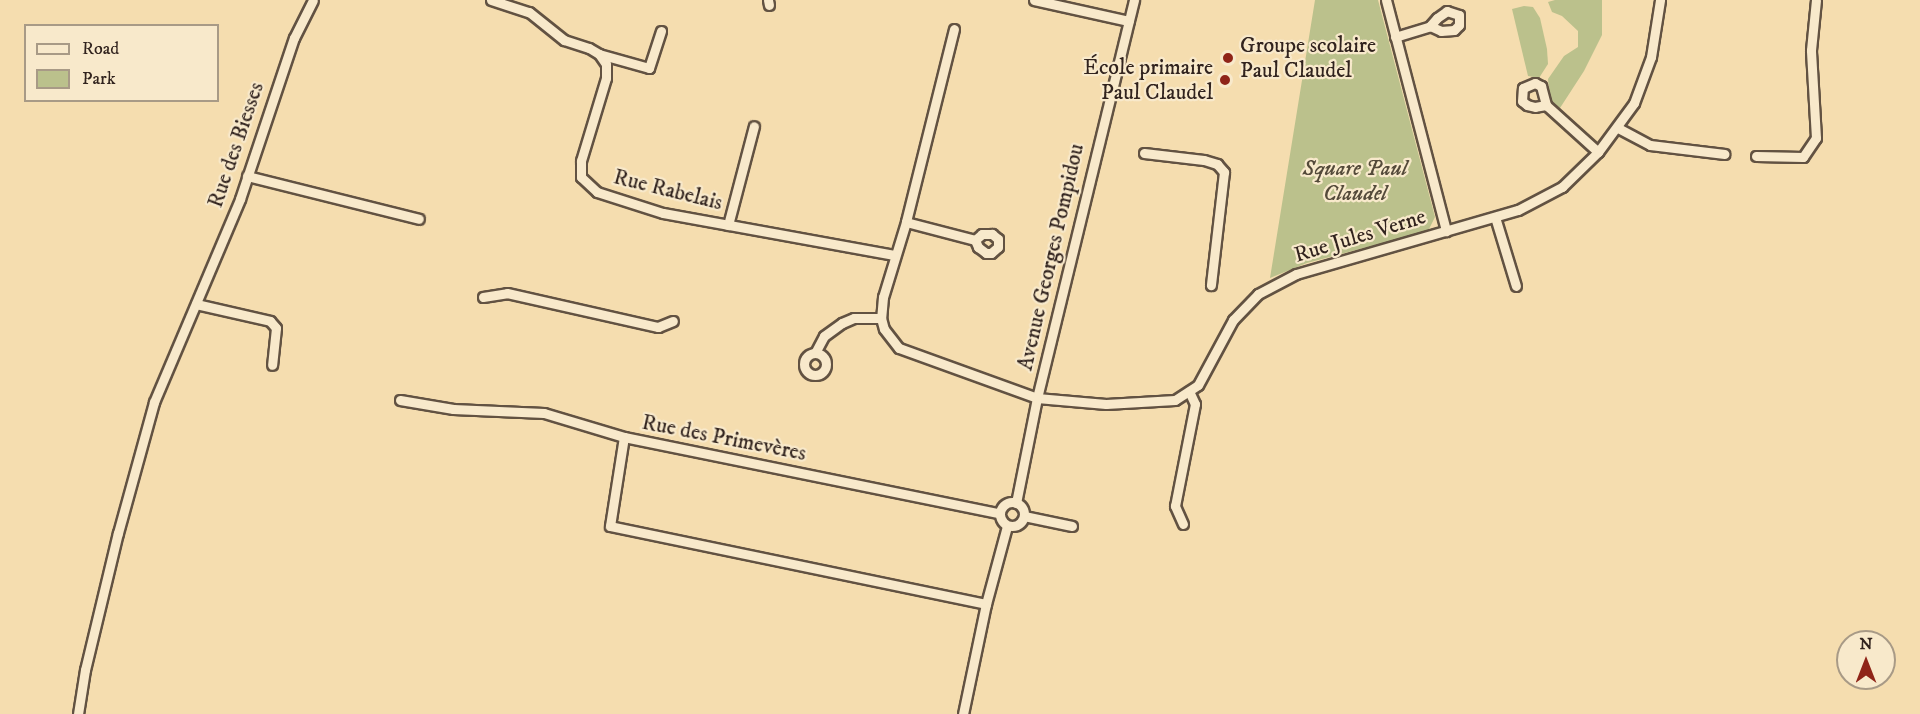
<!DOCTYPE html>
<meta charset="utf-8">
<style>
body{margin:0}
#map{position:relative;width:1920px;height:714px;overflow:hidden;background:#f5ddaf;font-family:"IM FELL DW Pica",serif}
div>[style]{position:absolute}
.green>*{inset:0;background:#bbc18c}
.roads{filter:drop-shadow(2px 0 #625242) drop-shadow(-2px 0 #625242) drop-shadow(0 2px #625242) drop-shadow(0 -2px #625242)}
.street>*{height:9px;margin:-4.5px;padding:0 4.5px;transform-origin:4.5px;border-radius:4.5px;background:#f8e9cb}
.street>.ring{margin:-4.5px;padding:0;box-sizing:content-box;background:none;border:9px solid #f8e9cb;border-radius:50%}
.dots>*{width:16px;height:16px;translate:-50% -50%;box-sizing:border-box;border:3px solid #f8e9cb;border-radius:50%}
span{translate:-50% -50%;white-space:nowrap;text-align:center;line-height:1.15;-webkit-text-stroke:4.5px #f8e9cb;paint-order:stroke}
.poi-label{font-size:22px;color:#31231e}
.left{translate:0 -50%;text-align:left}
.right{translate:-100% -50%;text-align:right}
.street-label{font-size:22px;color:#31231e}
.park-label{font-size:22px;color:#544a3a;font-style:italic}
.legend{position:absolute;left:24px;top:24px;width:195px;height:78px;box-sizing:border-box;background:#f8e9cb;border:2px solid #a89a86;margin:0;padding:8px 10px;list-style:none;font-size:18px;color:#31231e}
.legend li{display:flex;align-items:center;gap:12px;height:30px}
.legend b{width:30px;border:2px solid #a89a86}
.north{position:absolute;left:1836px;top:630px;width:60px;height:60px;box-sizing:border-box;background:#f8e9cb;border:2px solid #a89a86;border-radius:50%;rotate:0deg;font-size:16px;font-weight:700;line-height:24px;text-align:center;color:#31231e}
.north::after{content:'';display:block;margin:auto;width:21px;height:27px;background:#8f2418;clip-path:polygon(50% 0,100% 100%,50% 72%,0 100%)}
</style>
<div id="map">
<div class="green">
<div style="clip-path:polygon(1315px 0,1378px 0,1435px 217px,1428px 231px,1307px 263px,1270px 278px)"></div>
<div style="clip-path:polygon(1555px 0,1602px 0,1602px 35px,1584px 71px,1560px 108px,1550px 103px,1548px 79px,1564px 56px,1578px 47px,1578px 31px,1562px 16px,1552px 12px,1548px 2px)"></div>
<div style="clip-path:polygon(1524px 6px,1533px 7px,1540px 18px,1547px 49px,1548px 64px,1539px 78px,1528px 76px,1512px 9px)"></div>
</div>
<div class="roads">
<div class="street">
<div style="left:491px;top:0;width:40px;rotate:18deg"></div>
<div style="left:529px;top:12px;width:45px;rotate:38.7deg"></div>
<div style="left:564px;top:40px;width:26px;rotate:18deg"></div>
<div style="left:589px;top:48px;width:12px;rotate:31deg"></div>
<div style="left:599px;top:54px;width:12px;rotate:55deg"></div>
<div style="left:606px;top:64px;width:14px;rotate:90deg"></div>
<div style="left:606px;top:78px;width:87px;rotate:106.8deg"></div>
<div style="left:581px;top:161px;width:16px;rotate:90deg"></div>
<div style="left:581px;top:177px;width:22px;rotate:43deg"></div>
<div style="left:597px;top:192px;width:69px;rotate:17.7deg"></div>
<div style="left:663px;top:213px;width:235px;rotate:10.3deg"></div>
<div style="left:768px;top:0;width:5px;rotate:79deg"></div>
<div style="left:1034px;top:0;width:97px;rotate:12.5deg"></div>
<div style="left:1386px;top:0;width:239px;rotate:75.4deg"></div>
<div style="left:954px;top:29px;width:199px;rotate:104deg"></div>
<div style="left:906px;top:222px;width:78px;rotate:107deg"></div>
<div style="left:883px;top:297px;width:21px;rotate:95deg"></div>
<div style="left:881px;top:318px;width:11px;rotate:75deg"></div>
<div style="left:884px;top:329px;width:24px;rotate:52deg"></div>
<div style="left:899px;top:348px;width:147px;rotate:19.9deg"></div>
<div style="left:1037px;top:398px;width:69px;rotate:5deg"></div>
<div style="left:1106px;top:404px;width:69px;rotate:-3.3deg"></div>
<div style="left:1175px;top:400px;width:27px;rotate:-33deg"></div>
<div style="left:1198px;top:385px;width:74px;rotate:-61.7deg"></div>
<div style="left:1233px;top:320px;width:36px;rotate:-46deg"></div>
<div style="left:1258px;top:294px;width:43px;rotate:-27.8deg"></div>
<div style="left:1296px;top:274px;width:231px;rotate:-16.1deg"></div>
<div style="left:1518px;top:210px;width:50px;rotate:-27.6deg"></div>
<div style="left:1562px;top:187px;width:50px;rotate:-44.2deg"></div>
<div style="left:1598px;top:152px;width:61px;rotate:-53.7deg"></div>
<div style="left:1634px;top:103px;width:49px;rotate:-69.7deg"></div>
<div style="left:1651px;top:57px;width:58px;rotate:-81deg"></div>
<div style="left:1395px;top:37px;width:37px;rotate:-17deg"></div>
<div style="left:1430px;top:26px;width:12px;rotate:24deg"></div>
<div style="left:1441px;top:31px;width:13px;rotate:-4deg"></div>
<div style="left:1454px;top:30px;width:7px;rotate:-45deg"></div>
<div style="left:1459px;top:25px;width:10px;rotate:-90deg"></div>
<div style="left:1459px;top:15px;width:13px;rotate:-162deg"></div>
<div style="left:1447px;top:11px;width:12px;rotate:145deg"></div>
<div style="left:1437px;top:18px;width:11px;rotate:131deg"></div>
<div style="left:599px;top:54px;width:52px;rotate:15.6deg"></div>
<div style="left:649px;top:68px;width:39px;rotate:-72deg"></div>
<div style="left:1546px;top:105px;width:11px;rotate:170deg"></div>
<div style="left:1535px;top:107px;width:8px;rotate:-166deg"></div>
<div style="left:1527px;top:105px;width:6px;rotate:-141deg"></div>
<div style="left:1522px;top:101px;width:13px;rotate:-86deg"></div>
<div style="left:1523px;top:88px;width:13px;rotate:-23deg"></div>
<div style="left:1535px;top:83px;width:7px;rotate:27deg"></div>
<div style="left:1541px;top:86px;width:20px;rotate:75deg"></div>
<div style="left:1546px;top:105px;width:70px;rotate:42.1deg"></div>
<div style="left:1618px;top:128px;width:36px;rotate:28deg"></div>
<div style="left:1650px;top:145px;width:75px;rotate:6.9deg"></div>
<div style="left:1144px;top:153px;width:60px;rotate:6.7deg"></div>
<div style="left:1204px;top:160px;width:14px;rotate:17deg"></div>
<div style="left:1217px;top:164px;width:11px;rotate:49deg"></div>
<div style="left:1224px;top:172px;width:114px;rotate:96.6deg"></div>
<div style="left:1756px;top:156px;width:47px;rotate:1.2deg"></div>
<div style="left:1803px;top:157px;width:23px;rotate:-56deg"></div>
<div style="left:1816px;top:138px;width:88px;rotate:-93.3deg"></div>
<div style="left:1811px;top:50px;width:50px;rotate:-84.3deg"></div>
<div style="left:247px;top:176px;width:177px;rotate:14deg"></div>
<div style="left:1495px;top:217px;width:72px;rotate:73.1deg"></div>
<div style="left:906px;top:222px;width:71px;rotate:14.6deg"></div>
<div style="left:975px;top:240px;width:8px;rotate:67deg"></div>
<div style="left:978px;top:247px;width:10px;rotate:37deg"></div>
<div style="left:986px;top:253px;width:5px"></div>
<div style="left:991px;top:253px;width:9px;rotate:-41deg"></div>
<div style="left:998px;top:247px;width:8px;rotate:-90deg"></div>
<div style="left:998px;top:239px;width:8px;rotate:-140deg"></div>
<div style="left:992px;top:234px;width:10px;rotate:180deg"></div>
<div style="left:982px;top:234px;width:9px;rotate:139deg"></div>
<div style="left:728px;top:225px;width:102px;rotate:-75.3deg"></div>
<div style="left:483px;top:297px;width:24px;rotate:-9deg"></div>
<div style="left:507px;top:293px;width:155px;rotate:12.7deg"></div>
<div style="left:658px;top:327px;width:16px;rotate:-22deg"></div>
<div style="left:196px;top:304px;width:76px;rotate:12.9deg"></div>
<div style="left:270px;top:321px;width:9px;rotate:49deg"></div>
<div style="left:276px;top:328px;width:37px;rotate:96deg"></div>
<div class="ring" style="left:804px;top:353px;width:13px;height:13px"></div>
<div style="left:815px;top:353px;width:19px;rotate:-62deg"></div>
<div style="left:824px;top:336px;width:22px;rotate:-36deg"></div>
<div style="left:842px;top:323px;width:13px;rotate:-23deg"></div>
<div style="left:854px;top:318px;width:27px"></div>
<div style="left:400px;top:400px;width:54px;rotate:9.6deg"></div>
<div style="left:453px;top:409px;width:91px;rotate:2.5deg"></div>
<div style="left:544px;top:413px;width:84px;rotate:16.7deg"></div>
<div class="ring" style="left:1000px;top:502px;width:15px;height:15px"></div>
<div style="left:1016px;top:503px;width:107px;rotate:-78.7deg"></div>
<div style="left:1037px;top:398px;width:410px;rotate:-76.3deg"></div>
<div style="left:1024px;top:516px;width:49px;rotate:11.8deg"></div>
<div style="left:1183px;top:524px;width:20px;rotate:-114deg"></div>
<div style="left:1175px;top:506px;width:104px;rotate:-78.9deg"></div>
<div style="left:1195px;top:404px;width:14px;rotate:-115deg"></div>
<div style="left:986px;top:604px;width:384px;rotate:-168.3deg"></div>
<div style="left:610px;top:526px;width:90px;rotate:-81.1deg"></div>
<div style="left:624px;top:437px;width:383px;rotate:11.5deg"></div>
<div style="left:78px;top:714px;width:45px;rotate:-81deg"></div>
<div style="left:85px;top:670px;width:141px;rotate:-76.5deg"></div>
<div style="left:118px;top:533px;width:136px;rotate:-74.6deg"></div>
<div style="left:154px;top:402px;width:220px;rotate:-67deg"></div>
<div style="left:240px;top:199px;width:170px;rotate:-71.5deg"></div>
<div style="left:294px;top:38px;width:42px;rotate:-63.4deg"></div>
<div style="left:963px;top:714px;width:112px;rotate:-78.2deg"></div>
<div style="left:986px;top:604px;width:81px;rotate:-74.9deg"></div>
</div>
</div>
<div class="dots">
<div style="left:1228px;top:58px;background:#8f2418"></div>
<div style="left:1225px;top:80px;background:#8f2418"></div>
</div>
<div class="poi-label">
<span class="left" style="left:1240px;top:58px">Groupe scolaire<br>Paul Claudel</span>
<span class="right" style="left:1213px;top:80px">École primaire<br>Paul Claudel</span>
</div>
<div class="street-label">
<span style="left:236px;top:145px;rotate:-71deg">Rue des Biesses</span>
<span style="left:668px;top:190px;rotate:14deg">Rue Rabelais</span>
<span style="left:1360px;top:236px;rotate:-17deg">Rue Jules Verne</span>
<span style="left:1051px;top:257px;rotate:-77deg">Avenue Georges Pompidou</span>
<span style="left:724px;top:438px;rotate:11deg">Rue des Primevères</span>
</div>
<div class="park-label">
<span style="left:1355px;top:181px">Square Paul<br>Claudel</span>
</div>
<ul class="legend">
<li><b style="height:8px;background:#f8e9cb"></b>Road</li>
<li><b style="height:16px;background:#bbc18c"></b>Park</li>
</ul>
<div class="north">N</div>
</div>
